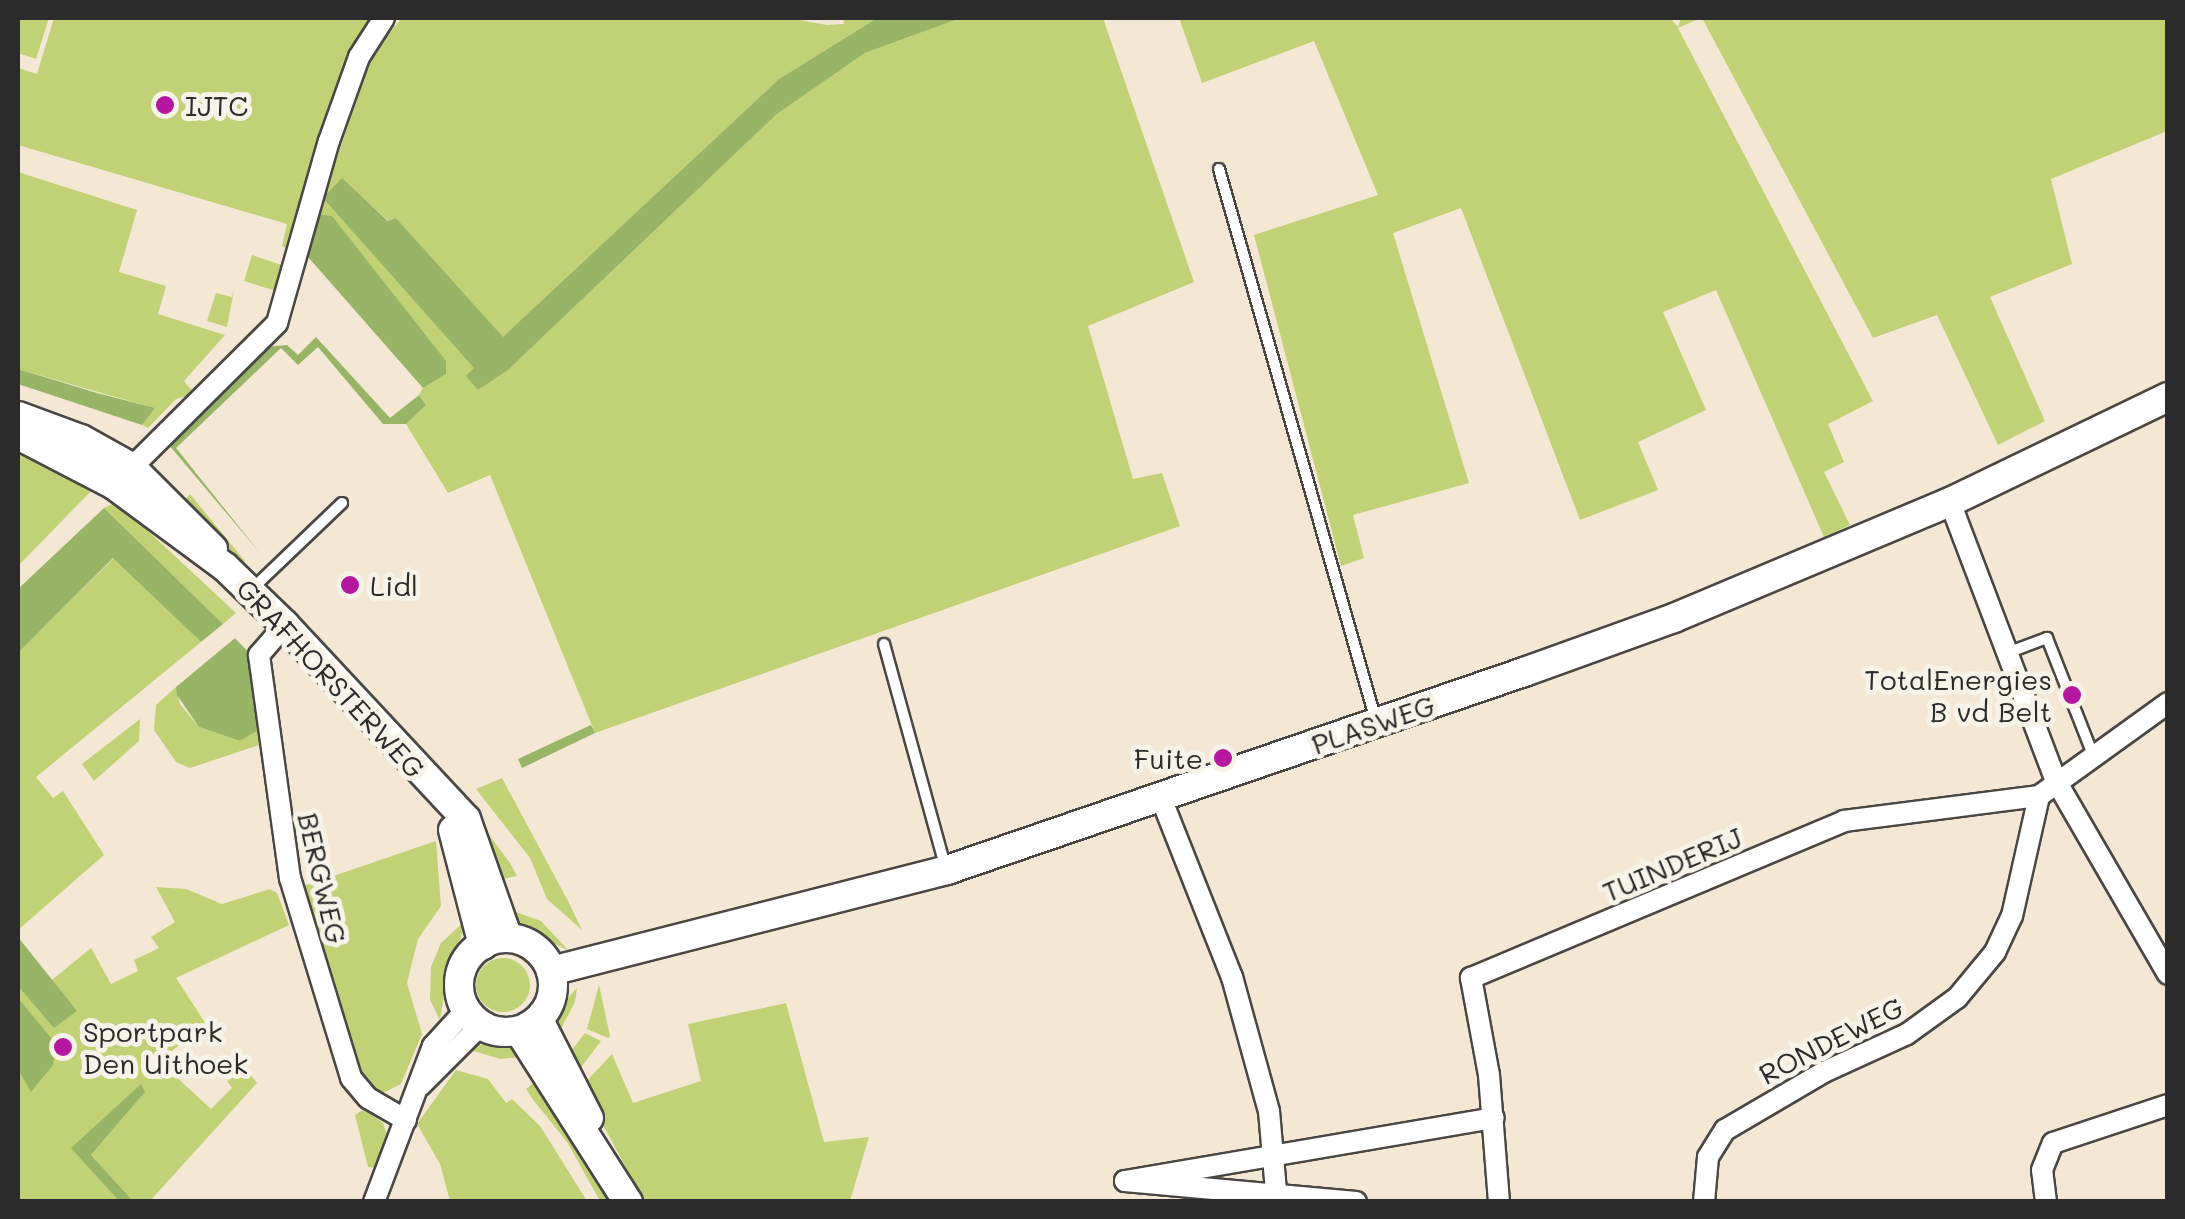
<!DOCTYPE html>
<style>
body{margin:0}
#map{position:relative;width:2185px;height:1219px;overflow:hidden;background:#f4e8d5;font-family:Mali,sans-serif}
div>[style]{position:absolute}
.green>*{inset:0;background:#c0d275}
.round{border-radius:50%}
.forest>*{inset:0;background:#98b466}
.roads{filter:drop-shadow(2px 0 #494744) drop-shadow(-2px 0 #494744) drop-shadow(0 2px #494744) drop-shadow(0 -2px #494744)}
.lane>*{height:10px;margin:-5px;padding:0 5px;transform-origin:5px;border-radius:5px;background:#fff}
.street>*{height:20px;margin:-10px;padding:0 10px;transform-origin:10px;border-radius:10px;background:#fff}
.secondary>*{height:28px;margin:-14px;padding:0 14px;transform-origin:14px;border-radius:14px;background:#fff}
.secondary>.ring{margin:-14px;padding:0;box-sizing:content-box;background:none;border:28px solid #fff;border-radius:50%}
.dots>*{width:28px;height:28px;translate:-50% -50%;box-sizing:border-box;border:5px solid #f7f3e8;border-radius:50%}
span{translate:-50% -50%;white-space:nowrap;text-align:center;line-height:1.15;-webkit-text-stroke:10px #f7f3e8;paint-order:stroke}
.poi-label{font-size:28px;color:#2b2b2b}
.left{translate:0 -50%;text-align:left}
.right{translate:-100% -50%;text-align:right}
.street-label{font-size:28px;color:#2b2b2b}
.frame{position:absolute;inset:0;border:20px solid #2b2b2b;pointer-events:none}
</style>
<div id="map">
<div class="green">
<div style="clip-path:polygon(18px 18px,49px 18px,36px 59px,18px 53px)"></div>
<div style="clip-path:polygon(54px 18px,369px 18px,291px 250px,282px 246px,287px 224px,18px 145px,18px 68px,37px 74px)"></div>
<div style="clip-path:polygon(402px 18px,788px 18px,827px 25px,844px 24px,843px 18px,877px 18px,779px 79px,503px 338px,396px 218px,389px 221px,341px 178px,475px 368px,478px 390px,507px 371px,777px 114px,865px 53px,961px 18px,1103px 18px,1194px 282px,1088px 326px,1133px 479px,1162px 473px,1180px 526px,595px 733px,490px 475px,448px 493px,406px 424px,426px 405px,419px 395px,423px 388px,446px 374px,317px 214px,374px 51px)"></div>
<div style="clip-path:polygon(1179px 18px,1670px 18px,1678px 27px,1681px 18px,1701px 18px,1678px 28px,1873px 401px,1828px 424px,1844px 462px,1824px 472px,1850px 525px,1824px 537px,1716px 290px,1663px 312px,1706px 410px,1638px 442px,1658px 490px,1580px 520px,1461px 208px,1393px 233px,1469px 483px,1353px 515px,1364px 558px,1341px 566px,1254px 235px,1378px 195px,1314px 41px,1202px 83px)"></div>
<div style="clip-path:polygon(1702px 18px,2167px 18px,2167px 131px,2051px 179px,2072px 264px,1990px 297px,2045px 421px,1998px 445px,1937px 315px,1873px 338px)"></div>
<div style="clip-path:polygon(18px 172px,137px 210px,119px 272px,166px 286px,158px 314px,225px 335px,184px 381px,195px 394px,176px 399px,148px 428px,142px 425px,154px 408px,18px 369px)"></div>
<div style="clip-path:polygon(252px 255px,282px 265px,276px 291px,244px 281px)"></div>
<div style="clip-path:polygon(235px 285px,227px 327px,207px 321px,216px 293px,232px 297px)"></div>
<div style="clip-path:polygon(18px 442px,98px 484px,18px 566px)"></div>
<div style="clip-path:polygon(190px 494px,245px 561px,240px 566px,182px 503px)"></div>
<div style="clip-path:polygon(120px 500px,154px 525px,148px 531px,236px 613px,223px 624px,104px 508px)"></div>
<div style="clip-path:polygon(114px 558px,201px 642px,36px 777px,53px 798px,63px 791px,104px 855px,18px 930px,18px 653px)"></div>
<div style="clip-path:polygon(176px 687px,180px 704px,199px 727px,240px 741px,260px 729px,262px 744px,190px 768px,176px 762px,154px 730px,156px 705px)"></div>
<div style="clip-path:polygon(140px 719px,139px 741px,94px 781px,82px 764px)"></div>
<div style="clip-path:polygon(502px 778px,568px 901px,582px 930px,547px 899px,530px 858px,476px 789px)"></div>
<div style="clip-path:polygon(464px 801px,510px 863px,517px 876px,498px 880px)"></div>
<div style="clip-path:polygon(436px 841px,441px 906px,418px 939px,407px 983px,422px 1034px,401px 1084px,383px 1093px,361px 1078px,301px 887px)"></div>
<div style="clip-path:polygon(156px 887px,186px 889px,222px 904px,270px 889px,277px 893px,289px 925px,176px 978px,206px 1024px,159px 1061px,211px 1109px,232px 1088px,227px 1081px,247px 1070px,257px 1083px,150px 1201px,133px 1201px,91px 1155px,145px 1092px,82px 1151px,127px 1201px,18px 1201px,18px 947px,63px 994px,52px 980px,91px 948px,111px 984px,138px 971px,134px 960px,159px 948px,151px 937px,175px 922px)"></div>
<div style="clip-path:polygon(507px 909px,541px 921px,569px 951px,520px 926px)"></div>
<div style="clip-path:polygon(470px 916px,449px 964px,440px 1020px,430px 1000px,431px 967px,441px 943px)"></div>
<div class="round" style="left:476px;top:958px;width:54px;height:54px"></div>
<div style="clip-path:polygon(599px 985px,610px 1036px,608px 1038px,587px 1029px)"></div>
<div style="clip-path:polygon(577px 988px,575px 1002px,557px 1036px,560px 1006px)"></div>
<div style="clip-path:polygon(786px 1003px,824px 1142px,869px 1137px,850px 1201px,644px 1201px,582px 1086px,612px 1054px,633px 1103px,701px 1081px,688px 1024px)"></div>
<div style="clip-path:polygon(585px 1033px,601px 1041px,576px 1074px,571px 1051px)"></div>
<div style="clip-path:polygon(494px 1041px,509px 1046px,521px 1057px,500px 1059px,467px 1049px)"></div>
<div style="clip-path:polygon(456px 1070px,488px 1079px,506px 1103px,512px 1099px,540px 1126px,587px 1201px,450px 1201px,440px 1164px,417px 1124px)"></div>
<div style="clip-path:polygon(538px 1079px,615px 1201px,600px 1201px,567px 1142px,534px 1101px,526px 1089px)"></div>
<div style="clip-path:polygon(364px 1109px,383px 1123px,388px 1137px,378px 1168px,368px 1167px,355px 1115px)"></div>
</div>
<div class="forest">
<div style="clip-path:polygon(877px 18px,961px 18px,865px 53px,777px 114px,507px 371px,478px 390px,466px 376px,474px 368px,323px 198px,342px 178px,388px 221px,396px 218px,503px 337px,779px 79px)"></div>
<div style="clip-path:polygon(317px 214px,332px 216px,446px 361px,446px 374px,423px 388px,308px 257px)"></div>
<div style="clip-path:polygon(316px 337px,390px 418px,419px 395px,426px 405px,406px 424px,383px 424px,318px 347px,298px 365px,281px 348px,176px 448px,260px 553px,169px 445px,265px 347px,287px 345px,298px 355px)"></div>
<div style="clip-path:polygon(18px 369px,97px 393px,155px 408px,142px 425px,18px 384px)"></div>
<div style="clip-path:polygon(104px 508px,223px 624px,201px 642px,113px 558px,18px 653px,18px 589px)"></div>
<div style="clip-path:polygon(235px 638px,251px 655px,260px 729px,240px 741px,199px 727px,177px 695px,176px 687px)"></div>
<div style="clip-path:polygon(591px 725px,595px 733px,522px 768px,518px 759px)"></div>
<div style="clip-path:polygon(18px 937px,77px 1011px,54px 1028px,18px 986px)"></div>
<div style="clip-path:polygon(18px 998px,56px 1044px,53px 1065px,31px 1092px,19px 1071px)"></div>
<div style="clip-path:polygon(141px 1084px,145px 1092px,91px 1155px,133px 1201px,119px 1201px,71px 1148px)"></div>
</div>
<div class="roads">
<div class="lane">
<div style="left:1219px;top:169px;width:574px;rotate:74.12deg"></div>
<div style="left:251px;top:590px;width:126px;rotate:-43.7deg"></div>
<div style="left:884px;top:644px;width:233px;rotate:74.6deg"></div>
<div style="left:2007px;top:653px;width:43px;rotate:-20.6deg"></div>
<div style="left:2047px;top:638px;width:126px;rotate:68.5deg"></div>
</div>
<div class="street">
<div style="left:123px;top:476px;width:217px;rotate:-44.8deg"></div>
<div style="left:277px;top:323px;width:189px;rotate:-74.1deg"></div>
<div style="left:329px;top:141px;width:89px;rotate:-70.3deg"></div>
<div style="left:359px;top:57px;width:46px;rotate:-57.3deg"></div>
<div style="left:1950px;top:502px;width:298px;rotate:69.2deg"></div>
<div style="left:2056px;top:781px;width:223px;rotate:59.9deg"></div>
<div style="left:285px;top:625px;width:40px;rotate:131deg"></div>
<div style="left:259px;top:655px;width:225px;rotate:82.1deg"></div>
<div style="left:290px;top:878px;width:209px;rotate:73deg"></div>
<div style="left:351px;top:1078px;width:26px;rotate:50deg"></div>
<div style="left:368px;top:1098px;width:44px;rotate:30.1deg"></div>
<div style="left:1161px;top:798px;width:193px;rotate:68.4deg"></div>
<div style="left:1232px;top:977px;width:139px;rotate:74.6deg"></div>
<div style="left:1269px;top:1111px;width:91px;rotate:85deg"></div>
<div style="left:420px;top:1086px;width:86px;rotate:-45deg"></div>
<div style="left:374px;top:1202px;width:167px;rotate:-69.3deg"></div>
<div style="left:433px;top:1046px;width:49px;rotate:-47.5deg"></div>
<div style="left:1356px;top:1202px;width:232px;rotate:-174.8deg"></div>
<div style="left:1125px;top:1181px;width:374px;rotate:-9.7deg"></div>
<div style="left:1499px;top:1202px;width:127px;rotate:-94.5deg"></div>
<div style="left:1489px;top:1075px;width:99px;rotate:-100.5deg"></div>
<div style="left:1471px;top:978px;width:405px;rotate:-22.8deg"></div>
<div style="left:1844px;top:821px;width:197px;rotate:-7.3deg"></div>
<div style="left:1704px;top:1202px;width:45px;rotate:-84.9deg"></div>
<div style="left:1708px;top:1157px;width:32px;rotate:-58deg"></div>
<div style="left:1725px;top:1130px;width:115px;rotate:-30.4deg"></div>
<div style="left:1824px;top:1072px;width:91px;rotate:-24.6deg"></div>
<div style="left:1907px;top:1034px;width:62px;rotate:-35.8deg"></div>
<div style="left:1957px;top:998px;width:60px;rotate:-50.4deg"></div>
<div style="left:1995px;top:952px;width:40px;rotate:-65deg"></div>
<div style="left:2012px;top:916px;width:123px;rotate:-77.3deg"></div>
<div style="left:2039px;top:796px;width:159px;rotate:-35.8deg"></div>
<div style="left:2046px;top:1202px;width:32px;rotate:-97deg"></div>
<div style="left:2042px;top:1170px;width:29px;rotate:-68deg"></div>
<div style="left:2053px;top:1143px;width:121px;rotate:-18.3deg"></div>
</div>
<div class="secondary">
<div style="left:18px;top:416px;width:67px;rotate:20.1deg"></div>
<div style="left:81px;top:439px;width:57px;rotate:29.2deg"></div>
<div style="left:131px;top:467px;width:116px;rotate:45deg"></div>
<div style="left:18px;top:435px;width:108px;rotate:27.5deg"></div>
<div style="left:114px;top:485px;width:138px;rotate:36.5deg"></div>
<div style="left:225px;top:567px;width:83px;rotate:44deg"></div>
<div style="left:285px;top:625px;width:265px;rotate:47deg"></div>
<div style="left:466px;top:819px;width:126px;rotate:70.6deg"></div>
<div style="left:453px;top:830px;width:119px;rotate:75.4deg"></div>
<div class="ring" style="left:459px;top:938px;width:66px;height:66px"></div>
<div style="left:551px;top:971px;width:409px;rotate:-14.3deg"></div>
<div style="left:947px;top:870px;width:610px;rotate:-18.94deg"></div>
<div style="left:1524px;top:672px;width:159px;rotate:-19.8deg"></div>
<div style="left:1674px;top:618px;width:299px;rotate:-22.8deg"></div>
<div style="left:1950px;top:502px;width:242px;rotate:-25.7deg"></div>
<div style="left:539px;top:1020px;width:110px;rotate:63deg"></div>
<div style="left:519px;top:1031px;width:203px;rotate:57.5deg"></div>
</div>
</div>
<div class="dots">
<div style="left:165px;top:105px;background:#b5179e"></div>
<div style="left:350px;top:585px;background:#b5179e"></div>
<div style="left:2072px;top:695px;background:#b5179e"></div>
<div style="left:1223px;top:758px;background:#b5179e"></div>
<div style="left:63px;top:1047px;background:#b5179e"></div>
</div>
<div class="poi-label">
<span class="left" style="left:185px;top:105px">IJTC</span>
<span class="left" style="left:370px;top:585px">Lidl</span>
<span class="right" style="left:2052px;top:695px">TotalEnergies<br>B vd Belt</span>
<span class="right" style="left:1203px;top:758px">Fuite</span>
<span class="left" style="left:83px;top:1047px">Sportpark<br>Den Uithoek</span>
</div>
<div class="street-label">
<span style="left:331px;top:678px;rotate:47deg">GRAFHORSTERWEG</span>
<span style="left:1373px;top:724px;rotate:-19deg">PLASWEG</span>
<span style="left:1672px;top:864px;rotate:-23deg">TUINDERIJ</span>
<span style="left:323px;top:878px;rotate:77deg">BERGWEG</span>
<span style="left:1831px;top:1040px;rotate:-27deg">RONDEWEG</span>
</div>
<div class="frame"></div>
</div>
